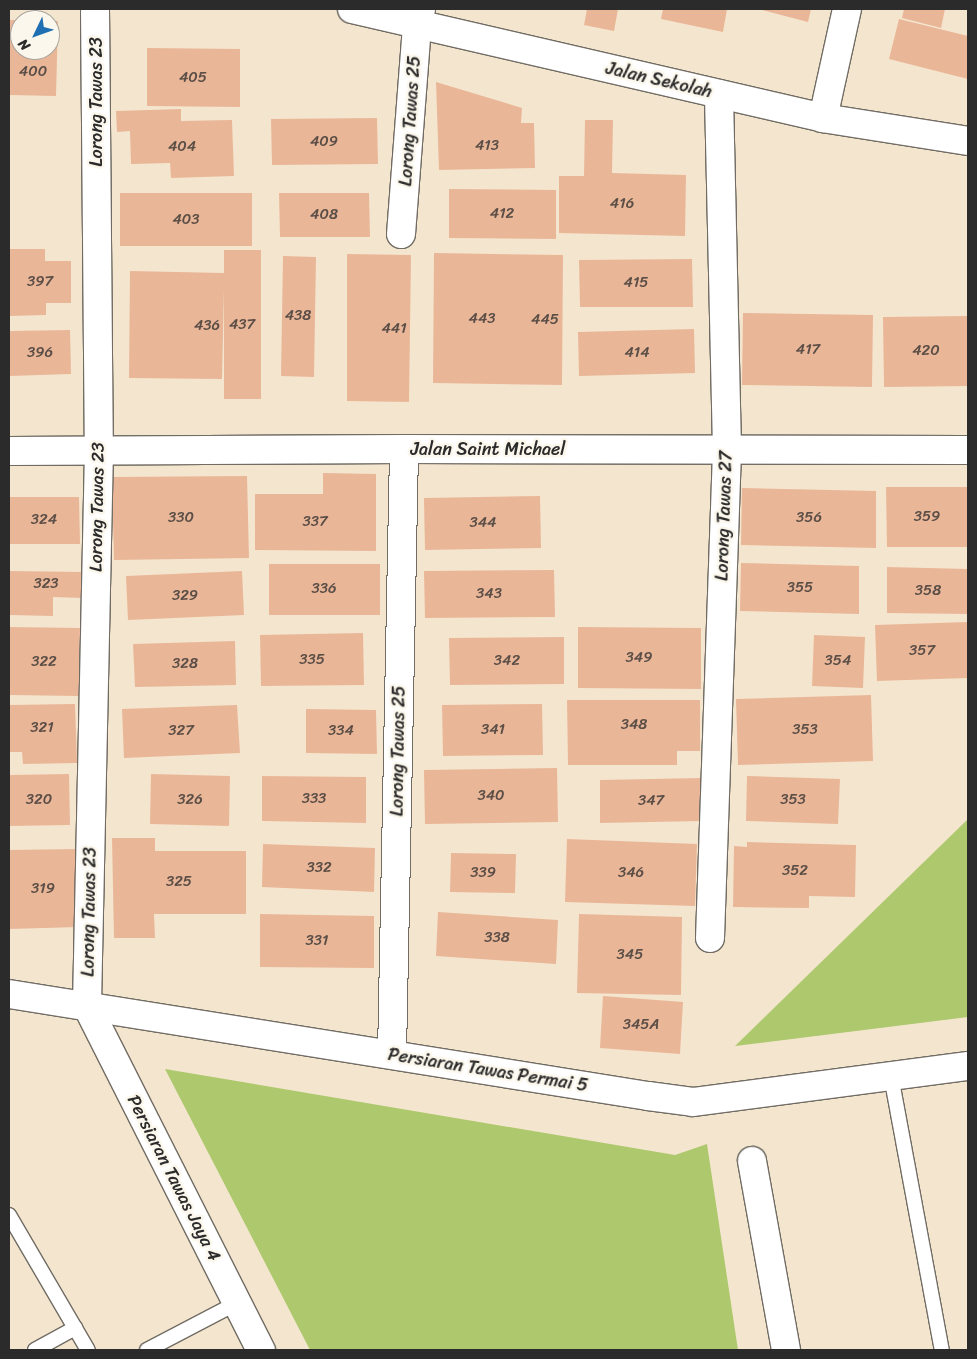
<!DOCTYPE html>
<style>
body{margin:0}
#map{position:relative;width:977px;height:1359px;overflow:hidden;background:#f4e6ce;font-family:Sriracha,sans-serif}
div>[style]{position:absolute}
.green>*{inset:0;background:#aec86e}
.building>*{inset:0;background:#eab698}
.roads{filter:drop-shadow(1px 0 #716c64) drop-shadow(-1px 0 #716c64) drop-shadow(0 1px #716c64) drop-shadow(0 -1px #716c64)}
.service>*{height:14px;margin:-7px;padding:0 7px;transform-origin:7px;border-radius:7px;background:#fff}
.minor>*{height:28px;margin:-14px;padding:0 14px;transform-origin:14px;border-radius:14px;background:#fff}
span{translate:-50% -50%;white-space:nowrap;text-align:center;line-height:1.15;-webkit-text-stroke:5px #fbf7ec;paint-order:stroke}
.number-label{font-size:15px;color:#5b4e46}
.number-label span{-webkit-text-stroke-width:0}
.street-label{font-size:18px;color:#2b2b2b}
.frame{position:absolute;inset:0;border:10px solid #2b2b2b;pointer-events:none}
.north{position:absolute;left:10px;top:10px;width:50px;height:50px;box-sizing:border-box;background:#fbf7ec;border:1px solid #a8a59f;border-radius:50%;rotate:228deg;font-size:14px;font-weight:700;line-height:20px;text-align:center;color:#2b2b2b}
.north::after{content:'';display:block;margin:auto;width:18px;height:22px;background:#1f6fb2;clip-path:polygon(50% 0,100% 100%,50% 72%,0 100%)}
</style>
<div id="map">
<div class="green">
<div style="clip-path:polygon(968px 819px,968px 1017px,735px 1046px)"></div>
<div style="clip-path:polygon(165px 1069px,675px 1155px,707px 1144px,738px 1350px,310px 1350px)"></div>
</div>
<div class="building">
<div style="clip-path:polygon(587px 9px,618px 9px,614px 31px,584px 25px)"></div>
<div style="clip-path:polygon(663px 9px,727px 9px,723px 32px,661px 19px)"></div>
<div style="clip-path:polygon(758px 9px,811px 9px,808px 22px)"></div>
<div style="clip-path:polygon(904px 9px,945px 9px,941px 28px,902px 18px)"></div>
<div style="clip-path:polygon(899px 19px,968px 36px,968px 79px,889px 59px)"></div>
<div style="clip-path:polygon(9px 20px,20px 20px,20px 50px,50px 50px,50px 21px,58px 21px,56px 96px,9px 95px)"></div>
<div style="clip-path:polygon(147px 48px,240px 49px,240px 107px,147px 106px)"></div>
<div style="clip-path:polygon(436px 82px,522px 108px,521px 123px,534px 123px,535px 168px,439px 170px)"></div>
<div style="clip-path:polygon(181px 109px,181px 121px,232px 120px,234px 176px,171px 178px,170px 163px,131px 164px,130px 131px,117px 132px,116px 111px)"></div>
<div style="clip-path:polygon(377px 118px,378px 164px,272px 165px,271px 119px)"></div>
<div style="clip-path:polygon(585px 120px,613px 120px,612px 173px,686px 175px,685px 236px,559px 233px,559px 176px,584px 176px)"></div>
<div style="clip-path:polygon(449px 189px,556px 190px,556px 239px,449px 238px)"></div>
<div style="clip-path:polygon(120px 193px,252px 193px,252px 246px,120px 246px)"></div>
<div style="clip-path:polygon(279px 193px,369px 193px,370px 237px,280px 237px)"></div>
<div style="clip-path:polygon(9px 249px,45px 249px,45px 261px,71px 261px,71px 303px,46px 303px,46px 315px,9px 316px)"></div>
<div style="clip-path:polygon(224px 250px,261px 250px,261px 399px,224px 399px,224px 288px,222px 379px,129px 378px,130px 271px,224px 273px)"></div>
<div style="clip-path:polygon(434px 253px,563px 255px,562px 385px,433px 383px)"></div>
<div style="clip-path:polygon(347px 254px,411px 255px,409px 402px,347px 401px)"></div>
<div style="clip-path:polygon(283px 256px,316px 257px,314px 377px,281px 376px)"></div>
<div style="clip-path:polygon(692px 259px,693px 307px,580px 307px,579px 260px)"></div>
<div style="clip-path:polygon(743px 313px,873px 315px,872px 387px,742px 385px)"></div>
<div style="clip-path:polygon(968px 316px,968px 386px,884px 387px,883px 317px)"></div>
<div style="clip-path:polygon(694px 329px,695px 373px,579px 376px,578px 332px)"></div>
<div style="clip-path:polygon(70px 330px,71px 374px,9px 376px,9px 331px)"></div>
<div style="clip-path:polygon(323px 473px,376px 474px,376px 551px,255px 550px,255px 494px,323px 494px)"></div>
<div style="clip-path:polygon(247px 476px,249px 558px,114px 560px,112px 477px)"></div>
<div style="clip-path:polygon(886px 487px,968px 487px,968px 547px,887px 547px)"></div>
<div style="clip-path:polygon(742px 488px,876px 491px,876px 548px,741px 545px)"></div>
<div style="clip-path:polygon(540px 496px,541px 548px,425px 550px,424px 498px)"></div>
<div style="clip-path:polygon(9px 497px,79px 497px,80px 544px,9px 544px)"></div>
<div style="clip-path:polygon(741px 563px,859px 566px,859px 614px,740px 611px)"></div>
<div style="clip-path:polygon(269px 564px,380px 564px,380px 615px,269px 615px)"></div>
<div style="clip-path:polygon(887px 567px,968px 569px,968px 614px,887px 613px)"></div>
<div style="clip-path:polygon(554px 570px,555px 617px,425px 618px,424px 571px)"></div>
<div style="clip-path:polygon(9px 571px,83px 572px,83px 598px,53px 597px,53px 616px,9px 615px)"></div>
<div style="clip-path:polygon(242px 571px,244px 615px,128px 620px,126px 576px)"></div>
<div style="clip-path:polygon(968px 622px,968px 678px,877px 681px,875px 625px)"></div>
<div style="clip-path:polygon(9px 627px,80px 628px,79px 696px,9px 695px)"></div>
<div style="clip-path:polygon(578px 627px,701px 628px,701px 689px,578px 688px)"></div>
<div style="clip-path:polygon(363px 633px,364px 685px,261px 686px,260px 635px)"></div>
<div style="clip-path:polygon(814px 635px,865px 637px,863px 688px,812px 686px)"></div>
<div style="clip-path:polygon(564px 637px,564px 684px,450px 685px,449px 638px)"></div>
<div style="clip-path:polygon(235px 641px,236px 685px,135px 687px,133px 644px)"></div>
<div style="clip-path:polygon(871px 695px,873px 761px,738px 765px,736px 699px)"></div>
<div style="clip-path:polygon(567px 700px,700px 700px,700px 751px,677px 751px,677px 765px,568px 765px)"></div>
<div style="clip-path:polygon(75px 704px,77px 763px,23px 764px,22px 752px,9px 752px,9px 705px)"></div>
<div style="clip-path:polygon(542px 704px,543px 755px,443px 756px,442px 705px)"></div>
<div style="clip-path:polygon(237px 705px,240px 753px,124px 758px,122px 709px)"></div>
<div style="clip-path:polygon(306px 709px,376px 710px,377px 754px,306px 753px)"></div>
<div style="clip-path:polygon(557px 768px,558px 822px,425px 824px,424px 770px)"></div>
<div style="clip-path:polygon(69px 774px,70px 825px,9px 826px,9px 775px)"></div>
<div style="clip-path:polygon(151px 774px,230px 776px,229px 826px,150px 824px)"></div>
<div style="clip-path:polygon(262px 776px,366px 777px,366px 823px,262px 821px)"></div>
<div style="clip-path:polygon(747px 776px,840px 779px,838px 824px,746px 821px)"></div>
<div style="clip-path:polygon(701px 778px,702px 821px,600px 823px,600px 780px)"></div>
<div style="clip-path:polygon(112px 838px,155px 838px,155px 851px,246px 851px,246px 914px,154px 914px,155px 938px,114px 938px)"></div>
<div style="clip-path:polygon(567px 839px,697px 844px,695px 906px,565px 902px)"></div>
<div style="clip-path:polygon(747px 842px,856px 845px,855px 897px,809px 896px,809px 908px,733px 907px,734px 846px,747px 847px)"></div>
<div style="clip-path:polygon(263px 844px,375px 848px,374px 892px,262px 887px)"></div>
<div style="clip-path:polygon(77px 849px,79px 927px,9px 929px,9px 850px)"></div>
<div style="clip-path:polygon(451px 853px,516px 854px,515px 893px,450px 892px)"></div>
<div style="clip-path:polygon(438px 912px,558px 920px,556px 964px,436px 956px)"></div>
<div style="clip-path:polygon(260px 914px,374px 916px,374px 968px,260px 967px)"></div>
<div style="clip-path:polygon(579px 914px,682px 917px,681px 995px,577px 993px)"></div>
<div style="clip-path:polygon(603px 996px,683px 1002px,680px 1054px,600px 1048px)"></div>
</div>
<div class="roads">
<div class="service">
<div style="left:891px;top:1076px;width:279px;rotate:79.5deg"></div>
<div style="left:9px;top:1215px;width:156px;rotate:59.7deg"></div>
<div style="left:35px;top:1350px;width:46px;rotate:-28.8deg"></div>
<div style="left:147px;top:1350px;width:102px;rotate:-27.6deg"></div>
</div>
<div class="minor">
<div style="left:95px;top:9px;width:441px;rotate:89.5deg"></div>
<div style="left:99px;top:450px;width:556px;rotate:91.24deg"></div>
<div style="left:87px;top:1006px;width:386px;rotate:63.2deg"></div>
<div style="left:352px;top:9px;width:483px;rotate:13deg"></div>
<div style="left:823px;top:118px;width:147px;rotate:9deg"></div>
<div style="left:823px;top:118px;width:112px;rotate:-77.6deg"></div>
<div style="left:401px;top:234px;width:211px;rotate:-85.6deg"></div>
<div style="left:417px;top:24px;width:16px;rotate:-75deg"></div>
<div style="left:9px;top:451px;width:395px;rotate:-0.3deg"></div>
<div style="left:404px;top:449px;width:564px;rotate:0.1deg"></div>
<div style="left:710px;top:938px;width:489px;rotate:-88deg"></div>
<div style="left:727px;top:449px;width:355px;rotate:-91.3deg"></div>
<div style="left:9px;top:994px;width:647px;rotate:9.07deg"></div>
<div style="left:648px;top:1096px;width:45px;rotate:7.6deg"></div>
<div style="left:693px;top:1102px;width:277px;rotate:-7.5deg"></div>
<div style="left:392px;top:1054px;width:605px;rotate:-88.86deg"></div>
<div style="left:752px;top:1161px;width:192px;rotate:79.8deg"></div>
</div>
</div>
<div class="number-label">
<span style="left:33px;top:72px">400</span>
<span style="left:193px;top:78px">405</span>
<span style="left:324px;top:142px">409</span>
<span style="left:487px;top:146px">413</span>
<span style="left:182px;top:147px">404</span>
<span style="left:622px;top:204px">416</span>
<span style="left:502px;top:214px">412</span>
<span style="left:324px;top:215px">408</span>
<span style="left:186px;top:220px">403</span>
<span style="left:40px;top:282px">397</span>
<span style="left:636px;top:283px">415</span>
<span style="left:298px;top:316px">438</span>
<span style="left:482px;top:319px">443</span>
<span style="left:545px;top:320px">445</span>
<span style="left:242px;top:325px">437</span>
<span style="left:207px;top:326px">436</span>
<span style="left:394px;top:329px">441</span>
<span style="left:808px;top:350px">417</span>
<span style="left:926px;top:351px">420</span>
<span style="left:40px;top:353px">396</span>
<span style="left:637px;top:353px">414</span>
<span style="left:927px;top:517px">359</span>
<span style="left:181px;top:518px">330</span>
<span style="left:809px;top:518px">356</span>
<span style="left:44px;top:520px">324</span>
<span style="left:315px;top:522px">337</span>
<span style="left:483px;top:523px">344</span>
<span style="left:46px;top:584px">323</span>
<span style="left:800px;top:588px">355</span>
<span style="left:324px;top:589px">336</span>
<span style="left:928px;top:591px">358</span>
<span style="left:489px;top:594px">343</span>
<span style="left:185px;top:596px">329</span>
<span style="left:922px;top:651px">357</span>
<span style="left:639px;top:658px">349</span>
<span style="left:312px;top:660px">335</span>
<span style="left:507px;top:661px">342</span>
<span style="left:838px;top:661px">354</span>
<span style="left:44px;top:662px">322</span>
<span style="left:185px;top:664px">328</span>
<span style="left:634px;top:725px">348</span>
<span style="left:42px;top:728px">321</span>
<span style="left:493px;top:730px">341</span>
<span style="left:805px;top:730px">353</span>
<span style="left:181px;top:731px">327</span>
<span style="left:341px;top:731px">334</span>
<span style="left:491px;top:796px">340</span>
<span style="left:314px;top:799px">333</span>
<span style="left:39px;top:800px">320</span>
<span style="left:190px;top:800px">326</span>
<span style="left:793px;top:800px">353</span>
<span style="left:651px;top:801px">347</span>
<span style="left:319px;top:868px">332</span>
<span style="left:795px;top:871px">352</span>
<span style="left:483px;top:873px">339</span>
<span style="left:631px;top:873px">346</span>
<span style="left:179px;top:882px">325</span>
<span style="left:43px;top:889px">319</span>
<span style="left:497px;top:938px">338</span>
<span style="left:317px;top:941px">331</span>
<span style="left:630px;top:955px">345</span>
<span style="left:641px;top:1025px">345A</span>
</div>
<div class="street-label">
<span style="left:659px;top:80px;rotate:13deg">Jalan Sekolah</span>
<span style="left:96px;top:102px;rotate:-90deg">Lorong Tawas 23</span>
<span style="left:410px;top:121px;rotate:-86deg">Lorong Tawas 25</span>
<span style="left:488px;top:449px">Jalan Saint Michael</span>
<span style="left:97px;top:507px;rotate:-89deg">Lorong Tawas 23</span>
<span style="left:724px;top:516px;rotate:-88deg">Lorong Tawas 27</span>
<span style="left:398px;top:751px;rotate:-89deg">Lorong Tawas 25</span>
<span style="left:89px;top:912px;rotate:-89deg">Lorong Tawas 23</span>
<span style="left:488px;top:1070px;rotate:9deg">Persiaran Tawas Permai 5</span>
<span style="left:174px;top:1178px;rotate:63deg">Persiaran Tawas Jaya 4</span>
</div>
<div class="frame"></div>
<div class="north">N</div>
</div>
